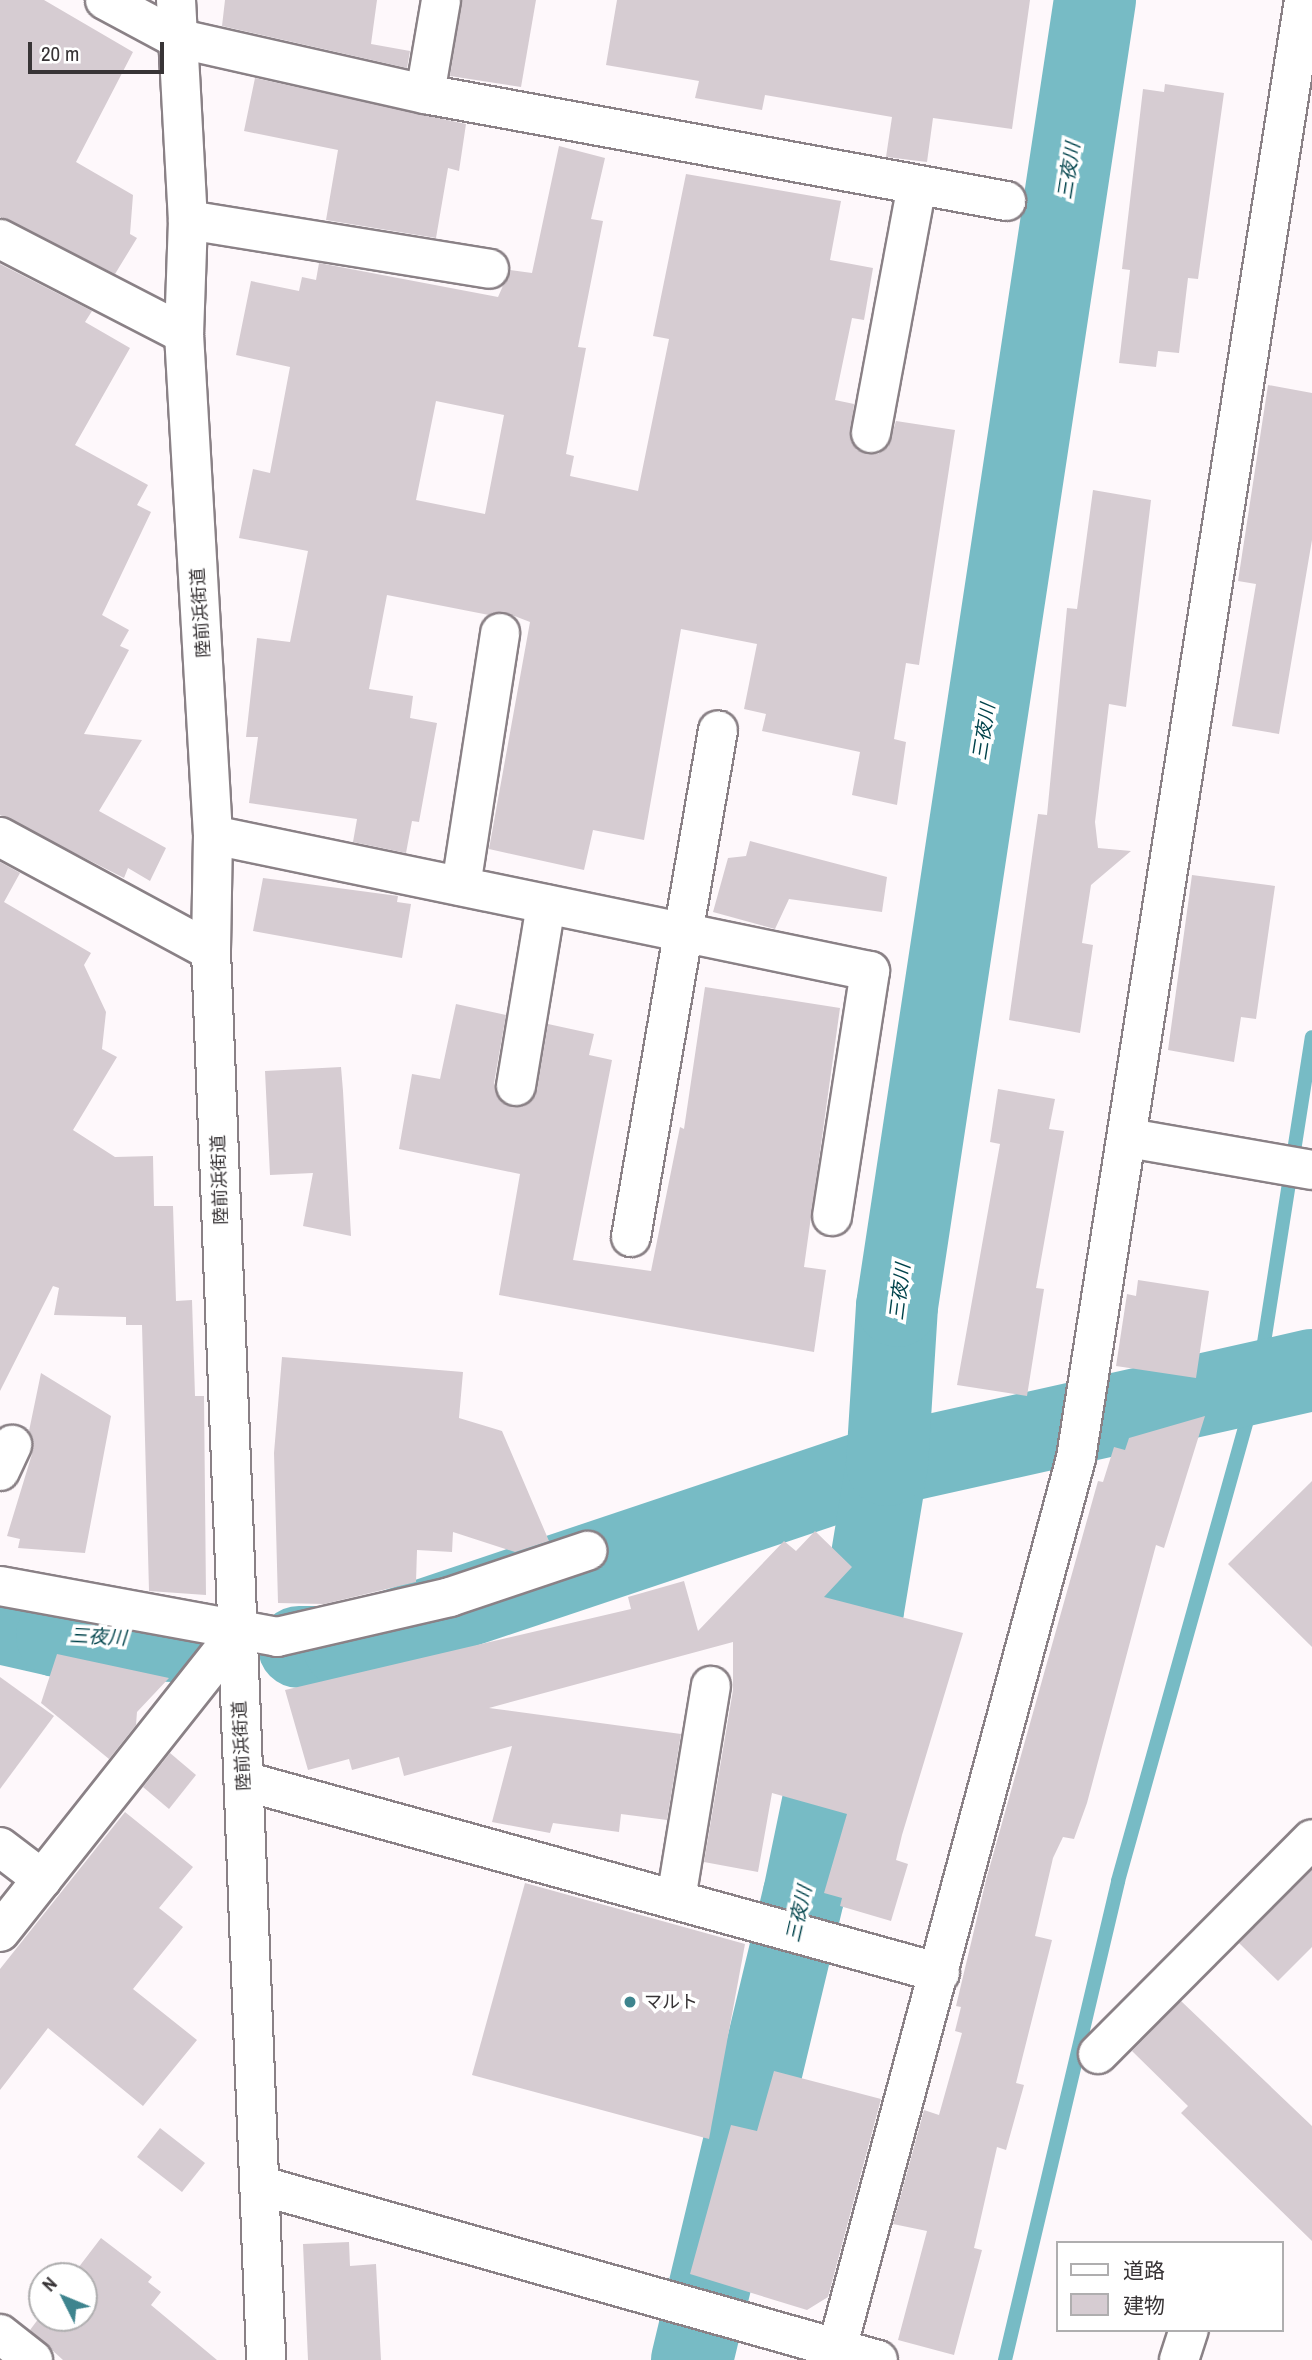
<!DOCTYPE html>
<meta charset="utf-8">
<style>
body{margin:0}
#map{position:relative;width:1312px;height:2360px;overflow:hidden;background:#fef8fb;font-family:"Archivo Narrow","Noto Sans JP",sans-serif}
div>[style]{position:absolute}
.stream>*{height:14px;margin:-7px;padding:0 7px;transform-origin:7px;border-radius:7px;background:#77bbc5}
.river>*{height:82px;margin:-41px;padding:0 41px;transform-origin:41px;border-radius:41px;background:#77bbc5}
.building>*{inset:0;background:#d6ccd2}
.roads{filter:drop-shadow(2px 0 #8a8186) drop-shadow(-2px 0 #8a8186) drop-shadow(0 2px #8a8186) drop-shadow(0 -2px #8a8186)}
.minor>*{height:38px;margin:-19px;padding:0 19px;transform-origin:19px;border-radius:19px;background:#fff}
.dots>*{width:19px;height:19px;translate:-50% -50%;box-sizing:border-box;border:4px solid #fff;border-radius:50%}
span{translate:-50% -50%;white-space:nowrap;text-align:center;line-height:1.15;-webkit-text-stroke:7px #fff;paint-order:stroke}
.street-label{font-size:18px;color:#383436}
.poi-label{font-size:18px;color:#383436}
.left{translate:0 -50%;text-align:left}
.water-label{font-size:19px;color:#01434b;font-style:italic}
.legend{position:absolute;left:1056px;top:2241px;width:228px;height:91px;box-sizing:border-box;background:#fff;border:2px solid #afaeaf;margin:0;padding:9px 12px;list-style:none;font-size:21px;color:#383436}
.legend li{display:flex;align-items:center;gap:14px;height:35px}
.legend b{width:35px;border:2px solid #afaeaf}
.north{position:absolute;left:28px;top:2262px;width:70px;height:70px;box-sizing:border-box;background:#fff;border:2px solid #afaeaf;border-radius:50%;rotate:313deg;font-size:19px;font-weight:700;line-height:28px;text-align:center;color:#383436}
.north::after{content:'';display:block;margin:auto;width:24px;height:32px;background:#3e848e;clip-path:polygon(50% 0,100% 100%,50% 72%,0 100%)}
.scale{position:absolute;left:28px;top:42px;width:136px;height:32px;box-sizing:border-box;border:4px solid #383436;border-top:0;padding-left:9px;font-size:21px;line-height:24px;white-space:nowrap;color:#383436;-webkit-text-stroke:5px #fff;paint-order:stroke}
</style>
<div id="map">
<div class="stream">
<div style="left:1005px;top:2360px;width:492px;rotate:-76.7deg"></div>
<div style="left:1118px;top:1881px;width:519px;rotate:-74.36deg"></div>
<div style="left:1258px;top:1381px;width:348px;rotate:-81.1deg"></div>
</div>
<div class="river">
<div style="left:0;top:1623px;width:58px;rotate:12.8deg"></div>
<div style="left:57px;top:1636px;width:140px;rotate:2.5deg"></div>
<div style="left:299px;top:1647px;width:45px"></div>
<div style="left:344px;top:1647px;width:573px;rotate:-18.53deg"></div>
<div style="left:887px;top:1465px;width:435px;rotate:-12.6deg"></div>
<div style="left:692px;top:2360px;width:479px;rotate:-76.5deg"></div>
<div style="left:804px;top:1894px;width:290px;rotate:-78.3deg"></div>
<div style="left:863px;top:1610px;width:147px;rotate:-80.6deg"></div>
<div style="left:887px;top:1465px;width:159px;rotate:-86.4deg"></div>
<div style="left:897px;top:1306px;width:1321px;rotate:-81.38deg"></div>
</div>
<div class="building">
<div style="clip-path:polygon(0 0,44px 0,133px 52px,76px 162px,133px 195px,130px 234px,137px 238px,115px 274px,0 217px)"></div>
<div style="clip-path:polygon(225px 0,377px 0,371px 44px,410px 51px,407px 68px,222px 26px)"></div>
<div style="clip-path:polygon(462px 0,536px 0,521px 87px,450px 76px)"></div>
<div style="clip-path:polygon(617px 0,1030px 0,1012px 129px,933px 118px,927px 162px,886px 157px,892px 117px,765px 95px,762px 110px,695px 98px,699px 81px,606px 65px)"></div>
<div style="clip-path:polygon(255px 78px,466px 124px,459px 171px,448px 168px,436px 238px,326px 220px,338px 150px,244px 131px)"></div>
<div style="clip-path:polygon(1165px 84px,1224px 93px,1198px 279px,1188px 278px,1179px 353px,1158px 351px,1156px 367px,1119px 363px,1130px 270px,1122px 269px,1143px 89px,1164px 92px)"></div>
<div style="clip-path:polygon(evenodd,559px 146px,605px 158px,591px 219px,603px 221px,578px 347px,586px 348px,566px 454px,574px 456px,570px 476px,638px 491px,669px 339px,653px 336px,686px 174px,841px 201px,830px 260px,873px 268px,864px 320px,852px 318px,835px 400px,854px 404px,851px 441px,857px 450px,878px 454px,888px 447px,896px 421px,955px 430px,919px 665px,906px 663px,894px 739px,906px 742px,897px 805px,852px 795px,860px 752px,762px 731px,766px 714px,744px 709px,757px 644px,681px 629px,644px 840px,593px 830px,584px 870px,489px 849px,530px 622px,504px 612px,489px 615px,387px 595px,369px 689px,413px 696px,410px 718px,437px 723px,419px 822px,412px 821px,406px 853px,353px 842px,357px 819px,249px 803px,258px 737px,246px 737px,257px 638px,290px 642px,308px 551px,239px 538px,253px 469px,270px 473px,290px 367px,236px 355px,251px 281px,299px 291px,302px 277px,316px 280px,319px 263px,498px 297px,510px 270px,532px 273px,559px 146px,436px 401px,504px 415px,485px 514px,416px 500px,436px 401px)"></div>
<div style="clip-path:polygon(0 264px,92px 311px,85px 322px,130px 348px,75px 445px,148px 485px,137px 505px,151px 512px,102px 615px,129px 630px,120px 646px,129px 650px,84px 734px,142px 740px,99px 811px,166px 848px,150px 881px,128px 868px,124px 878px,0 815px)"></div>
<div style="clip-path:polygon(1268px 385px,1312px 393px,1312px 540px,1279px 734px,1232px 726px,1256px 584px,1238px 581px)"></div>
<div style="clip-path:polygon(1093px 490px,1151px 500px,1126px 707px,1109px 704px,1095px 822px,1098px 848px,1131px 851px,1091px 885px,1082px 943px,1093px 945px,1080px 1033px,1009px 1020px,1038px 814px,1047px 815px,1067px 608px,1077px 609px)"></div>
<div style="clip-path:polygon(750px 841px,887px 877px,882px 912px,789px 899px,775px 929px,713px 912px,728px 858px,746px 856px)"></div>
<div style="clip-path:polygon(0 862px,20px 873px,4px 902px,91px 953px,84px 965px,106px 1012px,102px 1049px,117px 1057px,73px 1130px,115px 1157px,153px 1156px,154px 1206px,173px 1206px,176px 1301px,192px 1300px,195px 1396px,204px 1396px,206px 1595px,149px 1591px,142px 1325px,126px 1325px,126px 1317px,54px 1315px,59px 1288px,53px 1286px,0 1391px)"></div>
<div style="clip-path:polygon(1192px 875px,1275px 886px,1256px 1019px,1241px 1017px,1234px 1062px,1168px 1050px)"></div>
<div style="clip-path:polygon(263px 878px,398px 896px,397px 902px,411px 904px,402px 958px,253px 931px)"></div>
<div style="clip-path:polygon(705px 987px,840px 1008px,804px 1267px,826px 1270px,814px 1352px,499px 1295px,520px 1174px,399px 1149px,412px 1074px,440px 1079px,456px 1004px,506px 1015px,494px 1083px,502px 1102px,512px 1107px,524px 1106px,537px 1090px,548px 1024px,594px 1034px,589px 1055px,612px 1060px,573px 1260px,651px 1271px,680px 1127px,684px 1129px)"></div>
<div style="clip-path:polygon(341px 1067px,343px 1091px,351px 1236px,303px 1226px,313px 1173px,270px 1175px,265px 1071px)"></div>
<div style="clip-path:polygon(998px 1089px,1055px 1099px,1049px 1129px,1064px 1131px,1036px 1288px,1044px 1289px,1027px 1396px,957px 1385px,1000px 1144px,990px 1142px)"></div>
<div style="clip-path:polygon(1138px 1280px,1209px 1291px,1196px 1378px,1116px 1366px,1127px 1294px,1136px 1296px)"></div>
<div style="clip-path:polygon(282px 1357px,463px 1372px,459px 1418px,502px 1431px,549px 1541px,515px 1552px,453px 1532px,452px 1552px,417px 1550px,416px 1582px,324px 1604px,278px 1603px,274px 1453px)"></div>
<div style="clip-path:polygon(41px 1373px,111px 1416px,85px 1553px,18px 1548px,20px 1539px,7px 1536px,32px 1454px,29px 1431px)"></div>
<div style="clip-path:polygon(1205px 1416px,1164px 1548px,1156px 1545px,1087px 1803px,1074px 1839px,1063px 1837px,1053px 1858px,1035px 1936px,1052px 1940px,1016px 2083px,1024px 2085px,1006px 2150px,997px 2147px,974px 2248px,982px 2250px,954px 2355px,898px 2340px,927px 2231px,893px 2224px,924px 2110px,939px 2115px,962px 2033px,955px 2031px,961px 2007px,956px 2006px,986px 1880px,1098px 1481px,1103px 1482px,1114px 1447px,1125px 1450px,1129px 1438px)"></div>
<div style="clip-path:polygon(1312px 1481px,1312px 1647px,1228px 1564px)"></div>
<div style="clip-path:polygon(815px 1531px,852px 1567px,824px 1597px,963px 1633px,902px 1835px,896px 1860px,908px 1864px,891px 1921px,840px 1906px,842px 1898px,824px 1893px,847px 1814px,772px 1793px,758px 1872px,704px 1862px,733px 1690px,733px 1642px,489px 1708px,681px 1734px,667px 1820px,621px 1814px,619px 1832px,553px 1823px,550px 1833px,492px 1822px,512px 1746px,404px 1776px,399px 1757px,352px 1770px,349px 1759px,308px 1770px,285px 1690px,631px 1609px,628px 1597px,684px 1581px,698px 1631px,784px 1541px,796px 1551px)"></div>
<div style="clip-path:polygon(57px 1654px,169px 1678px,137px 1712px,136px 1725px,109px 1759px,41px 1703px)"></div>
<div style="clip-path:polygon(0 1677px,54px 1716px,0 1789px)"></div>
<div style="clip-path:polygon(170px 1753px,196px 1775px,169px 1809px,143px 1787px)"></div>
<div style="clip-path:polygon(125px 1812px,193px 1867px,159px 1908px,183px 1927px,133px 1989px,197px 2040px,143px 2106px,48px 2028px,0 2090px,0 1969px)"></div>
<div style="clip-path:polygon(1312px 1870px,1312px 1947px,1278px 1981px,1239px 1943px)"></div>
<div style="clip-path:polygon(525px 1883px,745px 1944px,709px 2139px,472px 2075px)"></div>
<div style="clip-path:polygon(1181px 2001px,1312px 2126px,1312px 2241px,1181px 2113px,1188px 2106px,1132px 2051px)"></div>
<div style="clip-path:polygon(774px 2071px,881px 2099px,828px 2297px,807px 2310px,690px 2274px,731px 2125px,757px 2131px)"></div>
<div style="clip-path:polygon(160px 2128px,205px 2163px,182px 2192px,137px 2157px)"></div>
<div style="clip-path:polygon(101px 2238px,152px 2277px,148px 2282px,161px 2292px,151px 2305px,217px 2360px,63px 2360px,30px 2330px,42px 2314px,84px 2318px,84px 2276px,72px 2276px)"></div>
<div style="clip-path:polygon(349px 2242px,350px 2266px,376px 2264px,381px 2360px,308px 2360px,303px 2244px)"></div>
</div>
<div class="roads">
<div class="minor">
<div style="left:105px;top:0;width:81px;rotate:28.2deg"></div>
<div style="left:176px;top:38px;width:255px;rotate:12.7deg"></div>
<div style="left:425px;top:94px;width:591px;rotate:10.43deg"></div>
<div style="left:176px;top:0;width:220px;rotate:86.9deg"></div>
<div style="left:188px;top:220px;width:114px;rotate:92deg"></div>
<div style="left:184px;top:334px;width:502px;rotate:86.69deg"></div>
<div style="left:213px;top:835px;width:116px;rotate:91deg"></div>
<div style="left:211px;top:951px;width:1410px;rotate:87.76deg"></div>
<div style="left:425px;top:94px;width:95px;rotate:-80.3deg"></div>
<div style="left:188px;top:220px;width:305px;rotate:9.2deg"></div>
<div style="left:0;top:239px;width:207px;rotate:27.3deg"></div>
<div style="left:871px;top:433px;width:252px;rotate:-79.5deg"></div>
<div style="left:213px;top:835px;width:671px;rotate:11.7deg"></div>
<div style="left:870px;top:971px;width:248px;rotate:98.8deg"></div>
<div style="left:0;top:837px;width:240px;rotate:28.4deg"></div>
<div style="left:461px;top:886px;width:256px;rotate:-81.2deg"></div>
<div style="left:516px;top:1086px;width:184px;rotate:-80.6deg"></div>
<div style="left:1129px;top:1138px;width:186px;rotate:9.9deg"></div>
<div style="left:631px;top:1237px;width:514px;rotate:-80.26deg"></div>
<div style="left:0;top:1471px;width:29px;rotate:-65deg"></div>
<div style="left:0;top:1586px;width:282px;rotate:10.4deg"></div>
<div style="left:277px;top:1637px;width:178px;rotate:-13deg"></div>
<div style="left:450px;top:1597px;width:145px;rotate:-18.6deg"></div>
<div style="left:244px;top:1781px;width:722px;rotate:15.42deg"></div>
<div style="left:0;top:1847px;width:53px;rotate:37.3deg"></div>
<div style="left:676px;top:1899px;width:216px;rotate:-80.7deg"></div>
<div style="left:0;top:1932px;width:382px;rotate:-51.6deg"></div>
<div style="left:1098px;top:2054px;width:303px;rotate:-45.1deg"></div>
<div style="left:262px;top:2186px;width:640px;rotate:15.77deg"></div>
<div style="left:0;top:2334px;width:42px;rotate:38.2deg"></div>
<div style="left:834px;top:2360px;width:934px;rotate:-74.98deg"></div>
<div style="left:1076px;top:1458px;width:1476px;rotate:-81.11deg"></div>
<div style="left:1179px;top:2360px;width:32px;rotate:-72deg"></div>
</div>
</div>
<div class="dots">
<div style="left:630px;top:2002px;background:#3e848e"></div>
</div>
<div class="street-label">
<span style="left:201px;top:613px;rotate:-94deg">陸前浜街道</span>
<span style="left:220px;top:1180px;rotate:-92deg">陸前浜街道</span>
<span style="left:242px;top:1746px;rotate:-93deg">陸前浜街道</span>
</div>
<div class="poi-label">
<span class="left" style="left:644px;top:2002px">マルト</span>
</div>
<div class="water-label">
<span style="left:1069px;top:171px;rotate:-81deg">三夜川</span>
<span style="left:984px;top:732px;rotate:-81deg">三夜川</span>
<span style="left:900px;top:1292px;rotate:-83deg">三夜川</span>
<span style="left:98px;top:1637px;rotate:3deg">三夜川</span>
<span style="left:799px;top:1914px;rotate:-77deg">三夜川</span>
</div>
<ul class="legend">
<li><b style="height:9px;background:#fff"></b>道路</li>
<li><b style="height:19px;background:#d6ccd2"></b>建物</li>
</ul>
<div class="north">N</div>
<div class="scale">20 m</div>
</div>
